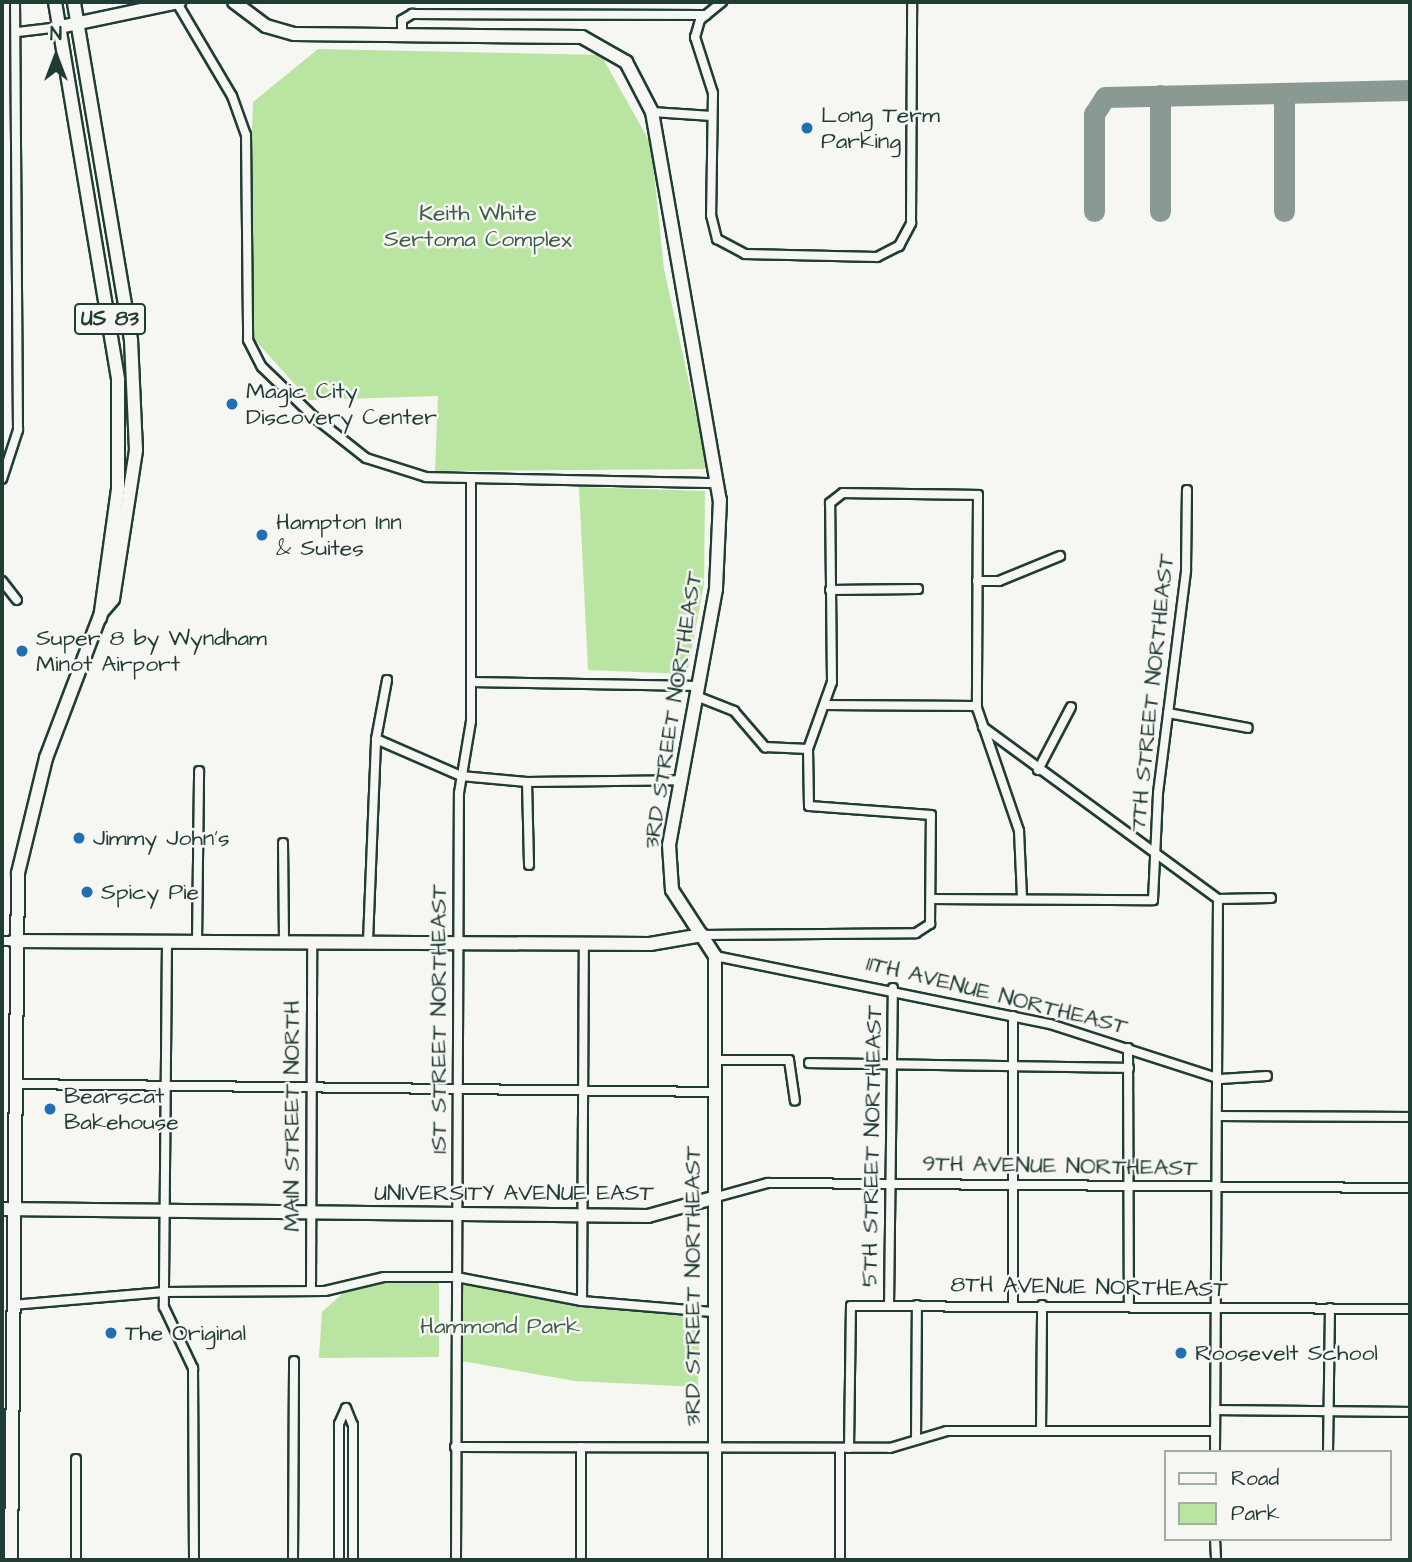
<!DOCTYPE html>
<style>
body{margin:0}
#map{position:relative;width:1412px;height:1562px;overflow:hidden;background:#f6f6f2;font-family:"Architects Daughter",sans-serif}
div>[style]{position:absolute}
.green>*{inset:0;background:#bae4a1}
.taxiway>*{height:21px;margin:-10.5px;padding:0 10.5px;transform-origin:10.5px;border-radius:10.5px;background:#8a9a93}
.roads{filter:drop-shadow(2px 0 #1f3d34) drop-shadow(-2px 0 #1f3d34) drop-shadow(0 2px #1f3d34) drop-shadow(0 -2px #1f3d34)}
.street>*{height:8px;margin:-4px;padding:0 4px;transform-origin:4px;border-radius:4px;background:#f6f6f2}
.secondary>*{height:12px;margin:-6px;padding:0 6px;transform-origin:6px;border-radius:6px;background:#f6f6f2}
.primary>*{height:12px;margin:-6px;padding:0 6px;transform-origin:6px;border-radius:6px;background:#f6f6f2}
.dots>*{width:19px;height:19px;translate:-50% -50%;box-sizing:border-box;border:4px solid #f6f6f2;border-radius:50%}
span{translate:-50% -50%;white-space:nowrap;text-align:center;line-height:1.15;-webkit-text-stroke:5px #f6f6f2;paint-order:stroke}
.shield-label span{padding:2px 5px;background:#f6f6f2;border:2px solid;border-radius:5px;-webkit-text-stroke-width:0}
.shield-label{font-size:21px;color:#1f3d34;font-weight:700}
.poi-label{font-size:23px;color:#1f3d34}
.left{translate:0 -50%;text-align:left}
.park-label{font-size:23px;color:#3e5e4a}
.street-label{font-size:23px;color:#1f3d34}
.frame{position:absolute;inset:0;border:4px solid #1f3d34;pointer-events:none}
.legend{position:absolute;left:1164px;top:1450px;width:228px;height:91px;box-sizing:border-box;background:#f6f6f2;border:2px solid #a0aca6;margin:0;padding:9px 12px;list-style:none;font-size:21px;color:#1f3d34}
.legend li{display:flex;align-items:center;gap:14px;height:35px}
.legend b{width:35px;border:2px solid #a0aca6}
.north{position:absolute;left:21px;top:21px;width:70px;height:70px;-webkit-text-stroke:5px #f6f6f2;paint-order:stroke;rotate:0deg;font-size:19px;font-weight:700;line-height:28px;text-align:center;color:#1f3d34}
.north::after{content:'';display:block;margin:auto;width:24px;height:32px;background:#1f3d34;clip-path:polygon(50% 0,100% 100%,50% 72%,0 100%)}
</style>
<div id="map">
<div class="green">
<div style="clip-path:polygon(318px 49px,601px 55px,651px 144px,664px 269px,708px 469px,435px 471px,438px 396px,309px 400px,246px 330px,253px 102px)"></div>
<div style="clip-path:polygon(579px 487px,705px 491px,704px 584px,687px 674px,588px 670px)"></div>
<div style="clip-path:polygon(456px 1277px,582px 1301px,700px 1312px,698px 1387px,575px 1381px,456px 1360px)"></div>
<div style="clip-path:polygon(396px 1279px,439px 1283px,439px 1357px,319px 1358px,322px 1312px,352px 1285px)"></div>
</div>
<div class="taxiway">
<div style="left:1094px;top:211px;width:97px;rotate:-90deg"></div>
<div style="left:1094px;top:114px;width:20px;rotate:-57deg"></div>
<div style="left:1105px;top:97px;width:305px;rotate:-1.3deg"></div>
<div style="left:1160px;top:211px;width:116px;rotate:-90deg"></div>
<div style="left:1284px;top:211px;width:116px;rotate:-90deg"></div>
</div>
<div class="roads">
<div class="street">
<div style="left:722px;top:2px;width:28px;rotate:141deg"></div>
<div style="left:700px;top:20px;width:18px;rotate:106deg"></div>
<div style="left:695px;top:37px;width:59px;rotate:72.2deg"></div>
<div style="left:713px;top:93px;width:122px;rotate:90.9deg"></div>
<div style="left:711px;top:215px;width:25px;rotate:76deg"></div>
<div style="left:717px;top:239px;width:32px;rotate:28deg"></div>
<div style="left:745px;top:254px;width:132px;rotate:1.3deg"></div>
<div style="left:877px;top:257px;width:25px;rotate:-27deg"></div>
<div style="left:899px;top:246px;width:26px;rotate:-62deg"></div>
<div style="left:911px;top:223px;width:221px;rotate:-89.7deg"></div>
<div style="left:177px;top:3px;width:108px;rotate:59.4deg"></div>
<div style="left:232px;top:96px;width:41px;rotate:70.3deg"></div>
<div style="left:246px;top:135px;width:205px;rotate:89.4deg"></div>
<div style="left:248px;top:340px;width:30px;rotate:63deg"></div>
<div style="left:262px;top:367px;width:72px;rotate:43.9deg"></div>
<div style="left:314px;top:417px;width:66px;rotate:38.3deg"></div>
<div style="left:366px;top:458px;width:63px;rotate:17.6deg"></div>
<div style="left:426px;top:477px;width:289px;rotate:1.2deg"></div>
<div style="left:18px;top:32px;width:42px;rotate:-6.8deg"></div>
<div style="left:402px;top:34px;width:14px;rotate:-90deg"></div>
<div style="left:402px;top:20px;width:12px;rotate:-31deg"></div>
<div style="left:412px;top:14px;width:294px;rotate:0.2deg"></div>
<div style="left:652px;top:112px;width:60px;rotate:3.8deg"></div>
<div style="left:2px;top:479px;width:52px;rotate:-71.9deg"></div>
<div style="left:18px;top:430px;width:428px;rotate:-90.4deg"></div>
<div style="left:2px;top:581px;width:24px;rotate:52deg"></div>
<div style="left:977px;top:581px;width:22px"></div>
<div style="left:999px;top:581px;width:66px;rotate:-22.3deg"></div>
<div style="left:830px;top:590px;width:88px;rotate:-0.7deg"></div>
<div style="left:471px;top:682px;width:228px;rotate:1deg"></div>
<div style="left:696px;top:696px;width:41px;rotate:21.5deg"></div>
<div style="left:734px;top:711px;width:48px;rotate:49.3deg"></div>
<div style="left:765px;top:747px;width:43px;rotate:2.7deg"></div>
<div style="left:824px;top:705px;width:153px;rotate:0.4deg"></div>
<div style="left:1168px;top:713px;width:81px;rotate:10.6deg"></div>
<div style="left:983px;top:727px;width:291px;rotate:36.2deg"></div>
<div style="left:376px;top:739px;width:93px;rotate:23.5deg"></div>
<div style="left:461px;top:776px;width:66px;rotate:5.2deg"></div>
<div style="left:527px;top:782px;width:153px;rotate:-0.7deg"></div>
<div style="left:1038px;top:770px;width:71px;rotate:-62.4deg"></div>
<div style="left:527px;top:782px;width:83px;rotate:88.6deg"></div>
<div style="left:283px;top:843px;width:99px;rotate:89.4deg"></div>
<div style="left:931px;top:899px;width:222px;rotate:0.3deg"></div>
<div style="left:1153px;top:900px;width:107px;rotate:-87.3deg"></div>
<div style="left:1158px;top:793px;width:225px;rotate:-82.8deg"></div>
<div style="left:1186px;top:570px;width:80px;rotate:-89.3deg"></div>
<div style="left:1218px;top:899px;width:53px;rotate:-1.1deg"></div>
<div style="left:702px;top:935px;width:214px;rotate:-0.5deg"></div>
<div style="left:916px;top:933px;width:17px;rotate:-33deg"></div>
<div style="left:930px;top:924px;width:109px;rotate:-89.5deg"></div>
<div style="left:931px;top:815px;width:122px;rotate:-175.8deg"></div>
<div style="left:809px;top:806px;width:57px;rotate:-91deg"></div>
<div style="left:808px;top:749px;width:71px;rotate:-70.3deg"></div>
<div style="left:832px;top:682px;width:179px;rotate:-90.6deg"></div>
<div style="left:830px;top:503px;width:16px;rotate:-38deg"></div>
<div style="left:843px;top:493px;width:135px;rotate:0.8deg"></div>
<div style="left:978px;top:495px;width:213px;rotate:90.3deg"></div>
<div style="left:977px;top:708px;width:130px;rotate:71.1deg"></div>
<div style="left:1019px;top:831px;width:67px;rotate:87.4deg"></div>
<div style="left:2px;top:941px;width:12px"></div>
<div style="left:368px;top:941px;width:202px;rotate:-87.7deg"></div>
<div style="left:376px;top:739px;width:60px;rotate:-79.4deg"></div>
<div style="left:167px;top:942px;width:365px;rotate:90.5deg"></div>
<div style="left:164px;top:1307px;width:68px;rotate:64.6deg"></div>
<div style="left:193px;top:1368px;width:192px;rotate:89.7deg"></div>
<div style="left:197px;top:942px;width:171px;rotate:-89.3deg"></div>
<div style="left:715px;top:956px;width:342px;rotate:11.5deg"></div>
<div style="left:1050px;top:1024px;width:179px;rotate:17.9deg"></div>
<div style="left:1220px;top:1079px;width:47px;rotate:-3.7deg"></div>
<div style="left:1013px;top:1016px;width:289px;rotate:90deg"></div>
<div style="left:1128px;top:1048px;width:257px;rotate:89.8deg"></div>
<div style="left:715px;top:1060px;width:74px"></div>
<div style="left:789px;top:1060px;width:41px;rotate:81.7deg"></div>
<div style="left:809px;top:1063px;width:320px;rotate:0.9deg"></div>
<div style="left:14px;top:1084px;width:701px;rotate:0.65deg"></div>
<div style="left:1219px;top:1116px;width:191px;rotate:0.3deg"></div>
<div style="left:713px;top:1198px;width:57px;rotate:-15.3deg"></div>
<div style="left:768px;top:1183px;width:642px;rotate:0.45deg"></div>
<div style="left:311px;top:1291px;width:349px;rotate:-89.8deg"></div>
<div style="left:582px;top:1301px;width:359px;rotate:-89.7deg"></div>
<div style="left:12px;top:1305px;width:153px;rotate:-4.9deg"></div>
<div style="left:164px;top:1292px;width:161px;rotate:-0.4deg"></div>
<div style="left:325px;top:1291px;width:61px;rotate:-13.3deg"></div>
<div style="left:384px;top:1277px;width:72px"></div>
<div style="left:456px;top:1277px;width:128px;rotate:10.8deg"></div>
<div style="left:582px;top:1301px;width:131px;rotate:4.8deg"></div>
<div style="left:889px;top:1306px;width:318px;rotate:-89.3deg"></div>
<div style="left:1215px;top:1410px;width:195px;rotate:0.6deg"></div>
<div style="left:1041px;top:1431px;width:126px;rotate:-89.5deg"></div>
<div style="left:916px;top:1440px;width:135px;rotate:-89.6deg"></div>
<div style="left:455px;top:1447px;width:435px;rotate:0.1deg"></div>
<div style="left:890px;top:1448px;width:59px;rotate:-16.6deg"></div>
<div style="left:947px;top:1431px;width:267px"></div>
<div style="left:840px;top:1448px;width:112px;rotate:90deg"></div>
<div style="left:849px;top:1448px;width:142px;rotate:-89.2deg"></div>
<div style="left:851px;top:1306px;width:559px;rotate:0.31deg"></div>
<div style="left:1215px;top:1452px;width:553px;rotate:-89.69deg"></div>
<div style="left:1328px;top:1452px;width:144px;rotate:-89.2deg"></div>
<div style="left:76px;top:1459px;width:101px;rotate:90deg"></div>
<div style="left:1215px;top:1539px;width:21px;rotate:87deg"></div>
<div style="left:293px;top:1560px;width:199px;rotate:-89.7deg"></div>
<div style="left:339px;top:1560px;width:136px;rotate:-90deg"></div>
<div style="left:339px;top:1424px;width:17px;rotate:-66deg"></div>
<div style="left:346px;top:1408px;width:18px;rotate:68deg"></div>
<div style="left:353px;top:1425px;width:135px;rotate:90deg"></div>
<div style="left:456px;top:1560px;width:767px;rotate:-89.78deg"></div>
<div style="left:459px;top:793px;width:73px;rotate:-80.5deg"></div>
<div style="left:471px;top:721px;width:243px;rotate:-90deg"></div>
<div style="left:581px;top:1560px;width:113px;rotate:-90deg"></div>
</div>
<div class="secondary">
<div style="left:234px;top:2px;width:40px;rotate:37deg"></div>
<div style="left:266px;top:26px;width:29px;rotate:16deg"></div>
<div style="left:294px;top:34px;width:288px;rotate:0.6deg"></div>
<div style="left:582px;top:37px;width:51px;rotate:29.6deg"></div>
<div style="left:626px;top:62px;width:56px;rotate:62.5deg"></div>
<div style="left:652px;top:112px;width:394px;rotate:80.1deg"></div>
<div style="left:720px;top:500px;width:89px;rotate:92.6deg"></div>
<div style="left:716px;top:589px;width:260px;rotate:100.4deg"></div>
<div style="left:669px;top:845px;width:45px;rotate:86.2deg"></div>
<div style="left:672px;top:890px;width:79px;rotate:56.9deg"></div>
<div style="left:715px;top:956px;width:604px;rotate:90deg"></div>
<div style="left:60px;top:27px;width:122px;rotate:-11.9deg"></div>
<div style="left:14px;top:941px;width:636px;rotate:0.27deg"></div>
<div style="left:650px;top:944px;width:53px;rotate:-9.8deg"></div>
<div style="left:2px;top:1209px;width:646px;rotate:0.62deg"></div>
<div style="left:648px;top:1216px;width:67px;rotate:-15.5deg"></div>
</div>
<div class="primary">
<div style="left:55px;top:2px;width:383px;rotate:80.5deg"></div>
<div style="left:118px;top:380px;width:109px;rotate:90deg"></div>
<div style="left:118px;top:489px;width:130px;rotate:97.9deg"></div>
<div style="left:11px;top:1560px;width:687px;rotate:-89.42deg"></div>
<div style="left:18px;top:873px;width:118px;rotate:-76.3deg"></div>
<div style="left:46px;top:758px;width:155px;rotate:-69.2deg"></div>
<div style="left:101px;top:613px;width:18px;rotate:-49deg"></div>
<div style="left:113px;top:599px;width:151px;rotate:-81.2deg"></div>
<div style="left:136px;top:450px;width:110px;rotate:-92.6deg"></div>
<div style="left:131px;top:340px;width:343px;rotate:-99.6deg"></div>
</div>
</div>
<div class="dots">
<div style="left:807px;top:128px;background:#1f6fb2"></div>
<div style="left:232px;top:404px;background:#1f6fb2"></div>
<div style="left:262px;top:535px;background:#1f6fb2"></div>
<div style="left:22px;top:651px;background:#1f6fb2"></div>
<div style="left:79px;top:838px;background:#1f6fb2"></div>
<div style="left:87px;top:892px;background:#1f6fb2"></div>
<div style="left:50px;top:1109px;background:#1f6fb2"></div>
<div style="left:111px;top:1333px;background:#1f6fb2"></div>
<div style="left:1181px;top:1353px;background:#1f6fb2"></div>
</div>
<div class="shield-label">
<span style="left:110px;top:319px">US 83</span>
</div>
<div class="poi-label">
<span class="left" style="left:821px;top:128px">Long Term<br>Parking</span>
<span class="left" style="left:246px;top:404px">Magic City<br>Discovery Center</span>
<span class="left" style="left:276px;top:535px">Hampton Inn<br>&amp; Suites</span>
<span class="left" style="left:36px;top:651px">Super 8 by Wyndham<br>Minot Airport</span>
<span class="left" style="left:93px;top:838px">Jimmy John's</span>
<span class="left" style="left:101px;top:892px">Spicy Pie</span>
<span class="left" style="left:64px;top:1109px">Bearscat<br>Bakehouse</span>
<span class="left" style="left:125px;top:1333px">The Original</span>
<span class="left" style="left:1195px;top:1353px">Roosevelt School</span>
</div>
<div class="park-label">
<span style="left:478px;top:226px">Keith White<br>Sertoma Complex</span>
<span style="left:500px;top:1326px">Hammond Park</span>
</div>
<div class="street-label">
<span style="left:1152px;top:693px;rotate:-84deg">7TH STREET NORTHEAST</span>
<span style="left:673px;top:710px;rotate:-81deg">3RD STREET NORTHEAST</span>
<span style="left:997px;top:995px;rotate:14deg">11TH AVENUE NORTHEAST</span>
<span style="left:439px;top:1019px;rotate:-90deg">1ST STREET NORTHEAST</span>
<span style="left:292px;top:1116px;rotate:-90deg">MAIN STREET NORTH</span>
<span style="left:872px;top:1146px;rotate:-89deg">5TH STREET NORTHEAST</span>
<span style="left:1060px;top:1166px;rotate:1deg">9TH AVENUE NORTHEAST</span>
<span style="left:514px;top:1193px">UNIVERSITY AVENUE EAST</span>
<span style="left:693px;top:1286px;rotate:-90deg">3RD STREET NORTHEAST</span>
<span style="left:1089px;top:1287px;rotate:1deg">8TH AVENUE NORTHEAST</span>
</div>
<div class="frame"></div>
<ul class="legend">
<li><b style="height:9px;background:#f6f6f2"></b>Road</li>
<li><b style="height:19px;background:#bae4a1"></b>Park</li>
</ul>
<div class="north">N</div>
</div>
